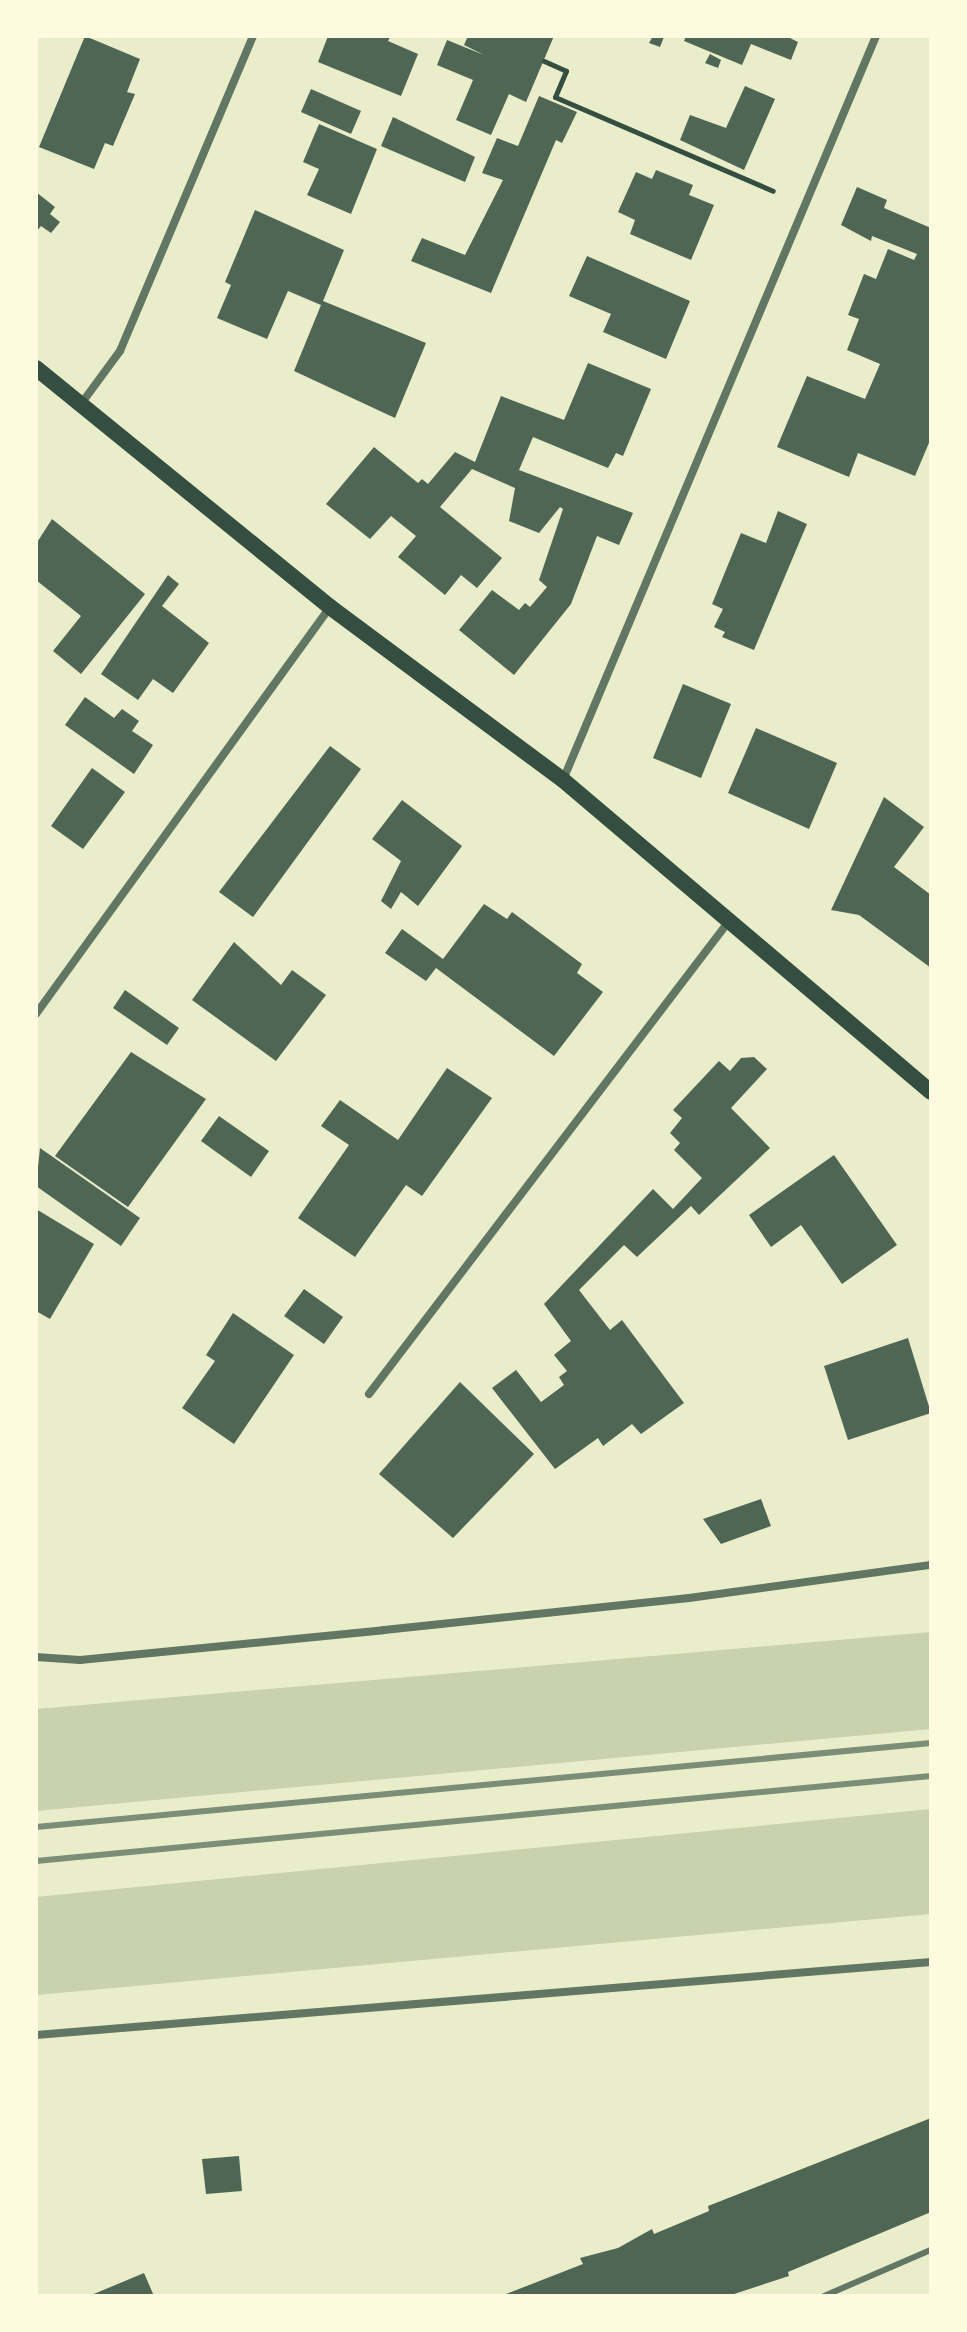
<!DOCTYPE html>
<style>
body{margin:0}
#map{position:relative;width:967px;height:2332px;overflow:hidden;background:#e9edc9;font-family:Lato,sans-serif}
div>[style]{position:absolute}
.green>*{inset:0;background:#cad2ad}
.building>*{inset:0;background:#4f6655}
.path>*{height:5px;margin:-2.5px;padding:0 2.5px;transform-origin:2.5px;border-radius:2.5px;background:#344e41}
.service>*{height:6px;margin:-3px;padding:0 3px;transform-origin:3px;border-radius:3px;background:#617663}
.minor>*{height:8px;margin:-4px;padding:0 4px;transform-origin:4px;border-radius:4px;background:#617663}
.secondary>*{height:16px;margin:-8px;padding:0 8px;transform-origin:8px;border-radius:8px;background:#344e41}
.rail>*{height:6px;margin:-3px;padding:0 3px;transform-origin:3px;border-radius:3px;background:#7c8e77}
span{translate:-50% -50%;white-space:nowrap;text-align:center;line-height:1.15;-webkit-text-stroke:6px #fefae0;paint-order:stroke}
.frame{position:absolute;inset:0;border:38px solid #fefae0;pointer-events:none}
</style>
<div id="map">
<div class="green">
<div style="clip-path:polygon(931px 1632px,931px 1729px,36px 1811px,36px 1709px)"></div>
<div style="clip-path:polygon(931px 1809px,931px 1914px,36px 1995px,36px 1897px)"></div>
</div>
<div class="building">
<div style="clip-path:polygon(85px 36px,140px 59px,127px 92px,135px 94px,113px 146px,105px 143px,94px 169px,39px 147px)"></div>
<div style="clip-path:polygon(328px 36px,391px 36px,388px 41px,418px 54px,401px 96px,318px 62px)"></div>
<div style="clip-path:polygon(468px 36px,554px 36px,526px 102px,509px 94px,491px 135px,456px 120px,473px 80px,437px 65px,447px 40px,484px 55px,464px 45px)"></div>
<div style="clip-path:polygon(653px 36px,664px 37px,660px 47px,649px 43px)"></div>
<div style="clip-path:polygon(686px 36px,786px 36px,798px 42px,791px 60px,751px 44px,742px 65px,684px 41px)"></div>
<div style="clip-path:polygon(710px 54px,721px 60px,718px 68px,705px 63px)"></div>
<div style="clip-path:polygon(745px 86px,775px 99px,744px 170px,680px 140px,690px 115px,726px 128px)"></div>
<div style="clip-path:polygon(311px 89px,361px 111px,351px 134px,301px 112px)"></div>
<div style="clip-path:polygon(539px 96px,577px 112px,562px 143px,556px 140px,491px 293px,411px 261px,422px 238px,465px 255px,503px 180px,482px 173px,497px 138px,518px 146px)"></div>
<div style="clip-path:polygon(393px 117px,475px 157px,465px 182px,381px 146px)"></div>
<div style="clip-path:polygon(319px 124px,377px 149px,351px 214px,307px 195px,319px 169px,303px 162px)"></div>
<div style="clip-path:polygon(656px 170px,693px 185px,689px 195px,714px 205px,691px 260px,630px 234px,635px 220px,618px 212px,636px 172px,652px 179px)"></div>
<div style="clip-path:polygon(857px 187px,887px 200px,884px 208px,931px 228px,931px 438px,915px 476px,858px 453px,849px 477px,777px 447px,807px 376px,865px 399px,880px 364px,847px 350px,859px 319px,848px 315px,864px 274px,876px 279px,888px 249px,914px 260px,917px 254px,872px 236px,871px 241px,841px 225px)"></div>
<div style="clip-path:polygon(36px 192px,55px 207px,50px 214px,60px 222px,51px 233px,41px 226px,36px 232px)"></div>
<div style="clip-path:polygon(255px 210px,344px 250px,323px 301px,426px 343px,395px 418px,294px 371px,321px 305px,288px 291px,267px 339px,217px 318px,231px 285px,225px 282px)"></div>
<div style="clip-path:polygon(587px 256px,690px 301px,666px 359px,603px 332px,611px 314px,569px 296px)"></div>
<div style="clip-path:polygon(588px 363px,651px 389px,623px 456px,616px 453px,608px 468px,533px 437px,519px 470px,633px 513px,619px 545px,597px 536px,571px 604px,514px 675px,459px 630px,492px 590px,519px 610px,525px 603px,530px 607px,547px 587px,539px 580px,563px 509px,560px 507px,539px 533px,509px 521px,515px 488px,472px 469px,440px 507px,502px 558px,477px 588px,461px 575px,445px 595px,398px 557px,416px 536px,391px 516px,370px 539px,326px 504px,374px 447px,418px 483px,422px 479px,428px 484px,455px 452px,475px 462px,501px 396px,564px 420px)"></div>
<div style="clip-path:polygon(778px 511px,807px 524px,754px 650px,722px 637px,725px 632px,714px 627px,723px 609px,712px 604px,741px 533px,766px 543px)"></div>
<div style="clip-path:polygon(52px 519px,145px 594px,81px 674px,53px 651px,81px 616px,36px 580px,36px 544px)"></div>
<div style="clip-path:polygon(168px 575px,179px 584px,162px 606px,209px 643px,173px 693px,153px 679px,138px 700px,101px 674px)"></div>
<div style="clip-path:polygon(683px 684px,731px 704px,701px 778px,653px 758px)"></div>
<div style="clip-path:polygon(85px 697px,114px 718px,122px 709px,139px 721px,132px 731px,153px 745px,134px 774px,65px 725px)"></div>
<div style="clip-path:polygon(756px 728px,837px 763px,809px 829px,728px 793px)"></div>
<div style="clip-path:polygon(330px 746px,361px 769px,253px 917px,219px 892px)"></div>
<div style="clip-path:polygon(92px 768px,125px 792px,83px 849px,51px 826px)"></div>
<div style="clip-path:polygon(884px 797px,924px 827px,894px 867px,931px 895px,931px 968px,859px 915px,831px 910px)"></div>
<div style="clip-path:polygon(402px 800px,462px 846px,418px 906px,401px 892px,391px 909px,381px 901px,401px 861px,372px 839px)"></div>
<div style="clip-path:polygon(484px 904px,507px 919px,512px 912px,582px 964px,577px 973px,603px 992px,554px 1056px,436px 968px,426px 981px,385px 953px,402px 929px,443px 959px)"></div>
<div style="clip-path:polygon(234px 942px,281px 985px,292px 970px,326px 995px,276px 1061px,192px 1000px)"></div>
<div style="clip-path:polygon(125px 990px,179px 1028px,167px 1045px,113px 1008px)"></div>
<div style="clip-path:polygon(131px 1052px,206px 1099px,128px 1207px,55px 1156px)"></div>
<div style="clip-path:polygon(754px 1057px,767px 1069px,731px 1108px,770px 1148px,699px 1215px,691px 1206px,637px 1257px,624px 1245px,579px 1290px,610px 1330px,622px 1320px,684px 1403px,641px 1434px,632px 1424px,603px 1446px,598px 1438px,555px 1469px,492px 1388px,516px 1370px,541px 1402px,564px 1385px,559px 1377px,567px 1371px,554px 1355px,571px 1341px,544px 1304px,653px 1189px,673px 1209px,702px 1178px,674px 1150px,680px 1143px,670px 1133px,682px 1118px,673px 1110px,719px 1061px,730px 1071px,741px 1058px)"></div>
<div style="clip-path:polygon(447px 1068px,492px 1098px,422px 1196px,406px 1185px,355px 1257px,298px 1218px,349px 1145px,321px 1126px,340px 1100px,398px 1140px)"></div>
<div style="clip-path:polygon(219px 1116px,269px 1151px,251px 1177px,201px 1141px)"></div>
<div style="clip-path:polygon(40px 1148px,140px 1218px,121px 1246px,36px 1186px)"></div>
<div style="clip-path:polygon(834px 1155px,897px 1245px,842px 1284px,801px 1225px,771px 1247px,749px 1215px)"></div>
<div style="clip-path:polygon(36px 1209px,94px 1244px,50px 1319px,36px 1311px)"></div>
<div style="clip-path:polygon(304px 1289px,343px 1317px,324px 1344px,284px 1316px)"></div>
<div style="clip-path:polygon(233px 1313px,294px 1355px,234px 1444px,182px 1408px,215px 1361px,206px 1355px)"></div>
<div style="clip-path:polygon(908px 1338px,931px 1413px,848px 1440px,824px 1366px)"></div>
<div style="clip-path:polygon(460px 1382px,534px 1454px,453px 1538px,379px 1474px)"></div>
<div style="clip-path:polygon(761px 1499px,771px 1526px,721px 1544px,703px 1519px)"></div>
<div style="clip-path:polygon(931px 2118px,931px 2212px,788px 2272px,789px 2276px,728px 2296px,501px 2296px,583px 2264px,580px 2258px,618px 2248px,652px 2229px,654px 2234px,709px 2211px,708px 2206px)"></div>
<div style="clip-path:polygon(239px 2156px,242px 2191px,206px 2194px,202px 2159px)"></div>
<div style="clip-path:polygon(144px 2273px,154px 2296px,89px 2296px)"></div>
</div>
<div class="path">
<div style="left:544px;top:61px;width:24px;rotate:24deg"></div>
<div style="left:566px;top:71px;width:28px;rotate:113deg"></div>
<div style="left:555px;top:97px;width:237px;rotate:23.3deg"></div>
</div>
<div class="service">
<div style="left:824px;top:2296px;width:116px;rotate:-23.3deg"></div>
</div>
<div class="minor">
<div style="left:81px;top:404px;width:66px;rotate:-53.7deg"></div>
<div style="left:120px;top:351px;width:342px;rotate:-67.1deg"></div>
<div style="left:563px;top:780px;width:807px;rotate:-67.18deg"></div>
<div style="left:36px;top:1014px;width:502px;rotate:-54.16deg"></div>
<div style="left:369px;top:1394px;width:594px;rotate:-52.73deg"></div>
<div style="left:36px;top:1657px;width:44px;rotate:3.9deg"></div>
<div style="left:80px;top:1660px;width:305px;rotate:-5.6deg"></div>
<div style="left:384px;top:1630px;width:307px;rotate:-6deg"></div>
<div style="left:689px;top:1598px;width:244px;rotate:-7.8deg"></div>
<div style="left:36px;top:2035px;width:898px;rotate:-4.66deg"></div>
</div>
<div class="secondary">
<div style="left:36px;top:368px;width:379px;rotate:39.1deg"></div>
<div style="left:330px;top:607px;width:290px;rotate:36.6deg"></div>
<div style="left:563px;top:780px;width:482px;rotate:40.3deg"></div>
</div>
<div class="rail">
<div style="left:36px;top:1827px;width:899px;rotate:-5.36deg"></div>
<div style="left:36px;top:1861px;width:899px;rotate:-5.43deg"></div>
</div>
<div class="frame"></div>
</div>
